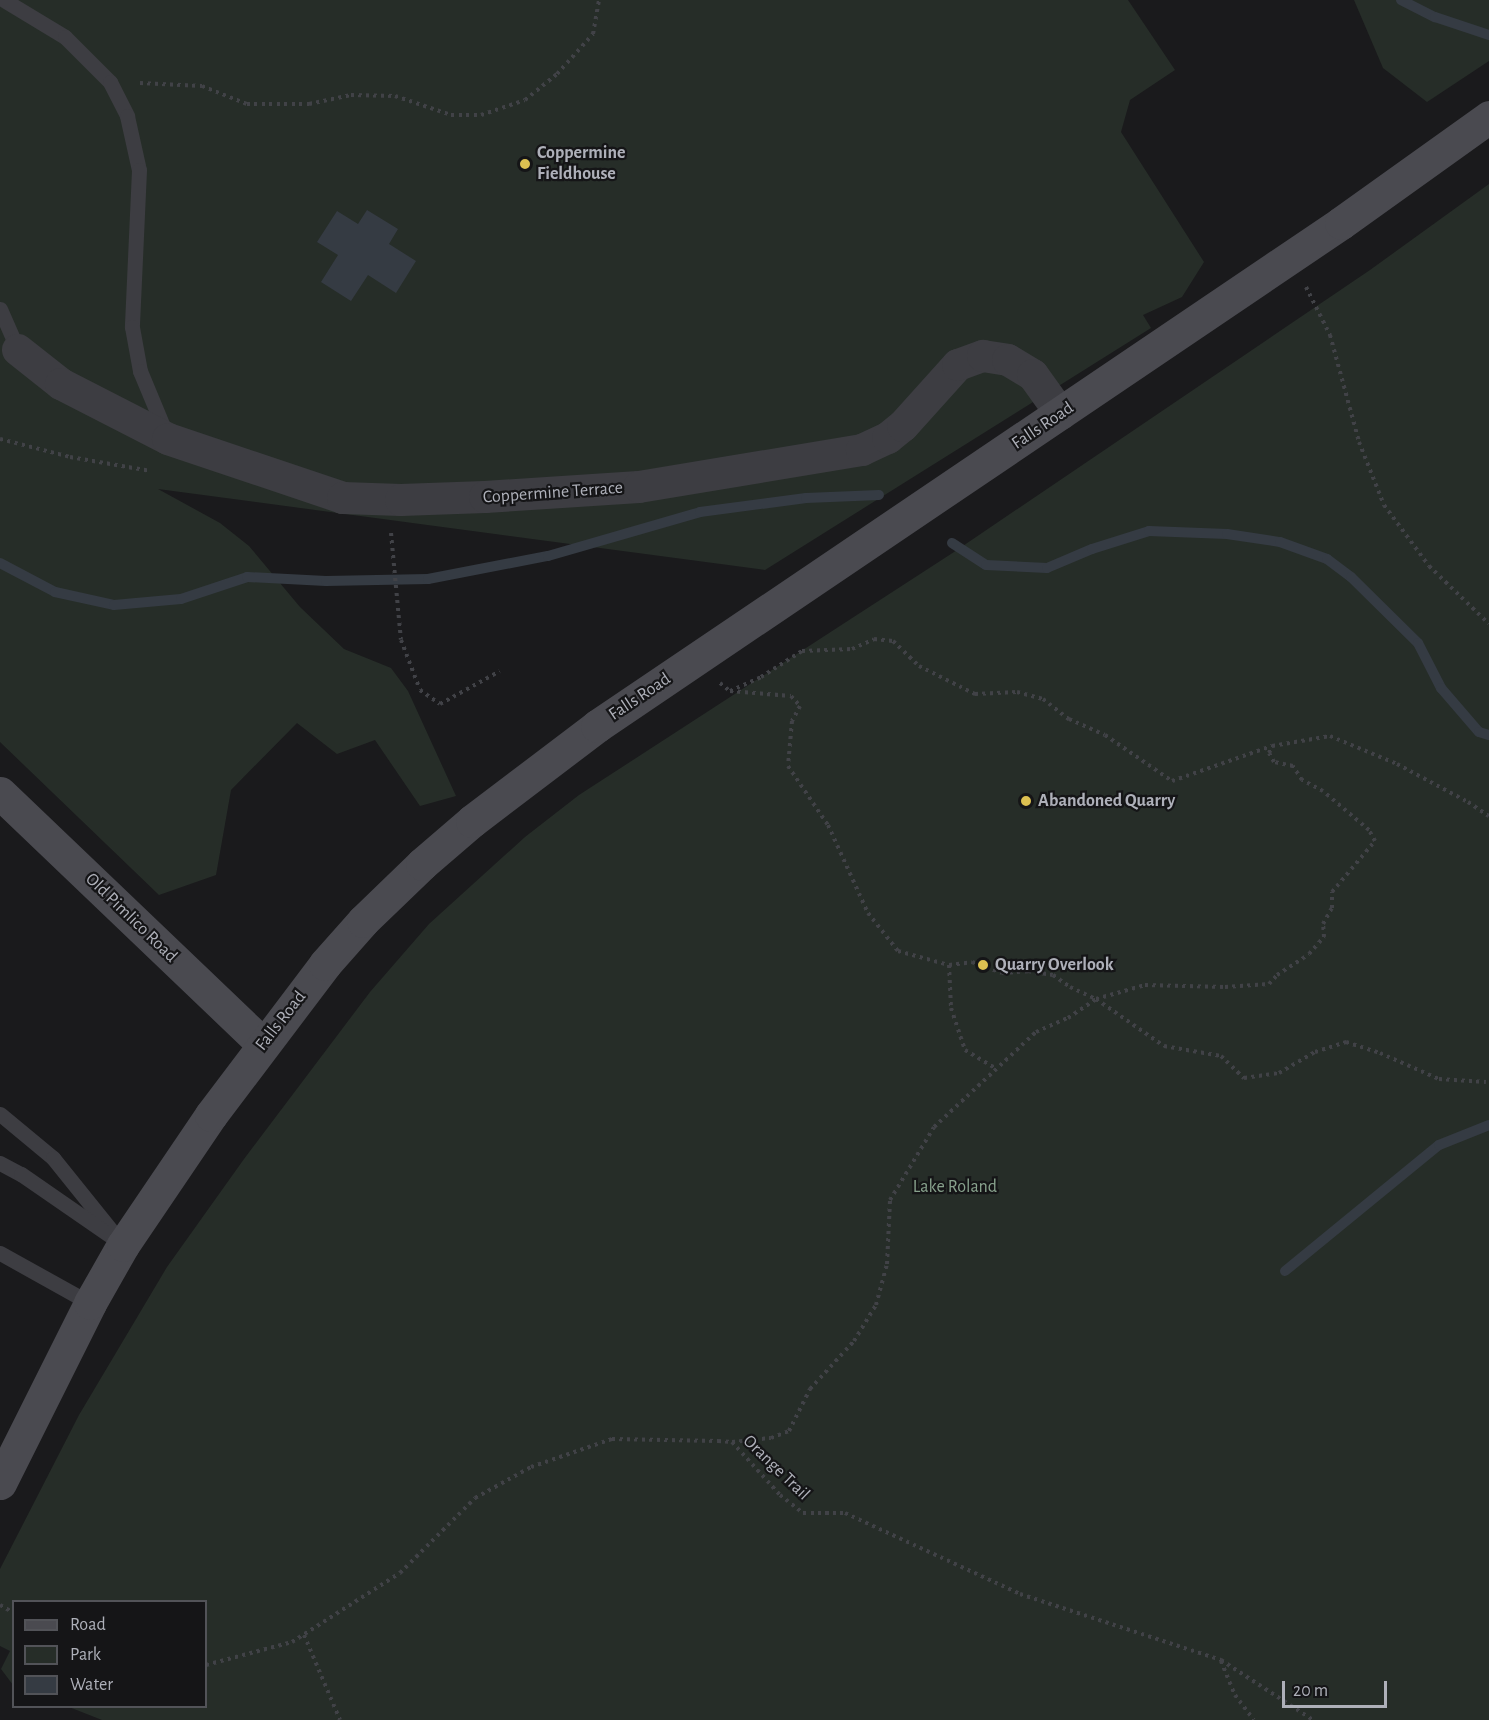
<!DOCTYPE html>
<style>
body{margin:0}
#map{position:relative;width:1489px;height:1720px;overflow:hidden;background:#1a1a1c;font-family:"Alegreya Sans",sans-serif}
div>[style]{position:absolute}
.green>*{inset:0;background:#262d28}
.water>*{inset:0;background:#353b43}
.stream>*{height:10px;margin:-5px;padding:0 5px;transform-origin:5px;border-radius:5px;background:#353b43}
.path>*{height:4px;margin-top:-2px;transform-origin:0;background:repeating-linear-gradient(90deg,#414247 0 3px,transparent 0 7.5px)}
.lane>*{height:15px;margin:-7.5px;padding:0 7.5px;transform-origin:7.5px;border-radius:7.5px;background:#3d3d42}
.street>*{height:32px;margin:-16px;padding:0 16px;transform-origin:16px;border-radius:16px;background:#3d3d42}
.secondary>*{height:33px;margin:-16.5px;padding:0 16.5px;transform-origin:16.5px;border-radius:16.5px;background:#4a4a50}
.dots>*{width:16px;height:16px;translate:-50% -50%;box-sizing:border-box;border:3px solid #151517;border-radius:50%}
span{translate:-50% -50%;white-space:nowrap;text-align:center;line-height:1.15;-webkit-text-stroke:4.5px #151517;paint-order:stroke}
.poi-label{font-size:18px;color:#aeb0b9;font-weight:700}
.left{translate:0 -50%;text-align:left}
.street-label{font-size:18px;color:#aeb0b9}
.park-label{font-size:18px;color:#88a28d}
.legend{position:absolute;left:12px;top:1600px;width:195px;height:108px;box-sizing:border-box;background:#151517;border:2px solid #525358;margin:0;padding:8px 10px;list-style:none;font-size:18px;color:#aeb0b9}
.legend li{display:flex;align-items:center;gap:12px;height:30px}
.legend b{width:30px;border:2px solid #525358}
.scale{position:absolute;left:1282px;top:1681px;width:105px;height:27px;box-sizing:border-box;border:3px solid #aeb0b9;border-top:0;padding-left:8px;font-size:18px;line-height:21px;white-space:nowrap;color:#aeb0b9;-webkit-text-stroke:4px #151517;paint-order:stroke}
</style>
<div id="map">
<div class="green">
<div style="clip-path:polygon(0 0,1128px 0,1175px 70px,1130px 100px,1121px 132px,1204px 262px,1182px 297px,1143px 315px,1151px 328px,765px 570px,158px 489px,220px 523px,249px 546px,300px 607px,344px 649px,391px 668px,408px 691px,456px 796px,420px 806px,375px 740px,337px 754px,297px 723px,231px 790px,216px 875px,159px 895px,0 742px)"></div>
<div style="clip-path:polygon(1354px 0,1489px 0,1489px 61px,1427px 102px,1383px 68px)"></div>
<div style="clip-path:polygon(1489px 184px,1489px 1720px,102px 1720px,69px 1707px,206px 1706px,206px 1602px,14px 1602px,13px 1685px,1px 1669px,10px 1651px,0 1646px,0 1569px,79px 1415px,167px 1267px,244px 1159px,370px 992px,429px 924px,525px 837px,579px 795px,954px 552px,1370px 270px)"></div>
</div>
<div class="water">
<div style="clip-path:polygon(367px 210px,398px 229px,389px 244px,416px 261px,396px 293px,368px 275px,351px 301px,321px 282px,338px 255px,317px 242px,337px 211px,358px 224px)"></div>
</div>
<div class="stream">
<div style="left:1401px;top:0;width:38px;rotate:27deg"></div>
<div style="left:1435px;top:17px;width:57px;rotate:18.4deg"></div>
<div style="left:952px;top:543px;width:40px;rotate:32.9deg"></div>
<div style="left:986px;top:565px;width:61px;rotate:2.8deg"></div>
<div style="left:1047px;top:568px;width:49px;rotate:-22.9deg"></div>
<div style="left:1092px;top:549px;width:60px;rotate:-17.5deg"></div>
<div style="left:1149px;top:531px;width:78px;rotate:2.2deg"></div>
<div style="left:1227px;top:534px;width:54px;rotate:8.6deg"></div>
<div style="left:1280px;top:542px;width:50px;rotate:19.9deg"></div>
<div style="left:1327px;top:559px;width:30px;rotate:37deg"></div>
<div style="left:1351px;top:577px;width:94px;rotate:44.6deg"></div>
<div style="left:1418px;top:643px;width:51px;rotate:62.9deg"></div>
<div style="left:1441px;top:688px;width:58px;rotate:49.2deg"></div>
<div style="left:1479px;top:732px;width:10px;rotate:17deg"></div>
<div style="left:0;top:563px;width:62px;rotate:27.8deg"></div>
<div style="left:55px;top:592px;width:60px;rotate:12.4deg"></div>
<div style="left:114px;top:605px;width:67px;rotate:-5.1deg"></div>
<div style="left:181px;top:599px;width:70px;rotate:-18.4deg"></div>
<div style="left:247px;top:577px;width:79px;rotate:2.9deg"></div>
<div style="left:326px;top:581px;width:102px;rotate:-1.1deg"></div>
<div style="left:428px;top:579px;width:122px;rotate:-10.9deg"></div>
<div style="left:548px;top:556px;width:158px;rotate:-16.1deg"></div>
<div style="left:700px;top:512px;width:107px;rotate:-7.5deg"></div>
<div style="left:806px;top:498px;width:73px;rotate:-2.4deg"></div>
<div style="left:1285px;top:1271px;width:199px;rotate:-39.3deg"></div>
<div style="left:1439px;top:1145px;width:54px;rotate:-21.8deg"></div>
</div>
<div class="path">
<div style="left:140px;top:83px;width:62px;rotate:2.8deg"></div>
<div style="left:202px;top:86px;width:48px;rotate:21.8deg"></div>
<div style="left:247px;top:104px;width:62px"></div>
<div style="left:309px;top:104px;width:43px;rotate:-12.1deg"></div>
<div style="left:351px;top:95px;width:44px;rotate:1.3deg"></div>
<div style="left:395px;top:96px;width:59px;rotate:18.7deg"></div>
<div style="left:451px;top:115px;width:30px"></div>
<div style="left:481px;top:115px;width:46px;rotate:-18.8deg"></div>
<div style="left:525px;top:100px;width:41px;rotate:-39.1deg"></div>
<div style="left:557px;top:74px;width:54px;rotate:-48deg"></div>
<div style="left:593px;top:34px;width:35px;rotate:-80deg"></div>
<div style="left:1306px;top:287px;width:54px;rotate:63.4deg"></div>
<div style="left:1330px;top:335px;width:111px;rotate:74.8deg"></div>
<div style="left:1359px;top:442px;width:68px;rotate:68.4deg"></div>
<div style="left:1384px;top:505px;width:76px;rotate:53.6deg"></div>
<div style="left:1429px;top:566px;width:83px;rotate:44deg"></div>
<div style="left:0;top:439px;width:72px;rotate:14.4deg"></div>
<div style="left:70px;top:457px;width:82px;rotate:9.8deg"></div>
<div style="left:391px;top:533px;width:107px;rotate:84.7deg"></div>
<div style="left:401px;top:640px;width:53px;rotate:69.2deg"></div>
<div style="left:420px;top:690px;width:24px;rotate:35deg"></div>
<div style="left:440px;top:704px;width:68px;rotate:-28.8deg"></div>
<div style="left:720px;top:683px;width:13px;rotate:39deg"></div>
<div style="left:730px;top:691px;width:34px;rotate:-24deg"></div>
<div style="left:761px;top:677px;width:49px;rotate:-32.4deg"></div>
<div style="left:802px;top:651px;width:50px;rotate:-2.3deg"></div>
<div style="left:852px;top:649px;width:24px;rotate:-24deg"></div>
<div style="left:874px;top:639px;width:19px;rotate:6deg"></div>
<div style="left:893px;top:641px;width:36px;rotate:44deg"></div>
<div style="left:919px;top:666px;width:63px;rotate:26.6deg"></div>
<div style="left:975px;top:694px;width:42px;rotate:-2.7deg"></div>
<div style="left:1017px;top:692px;width:27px;rotate:15deg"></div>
<div style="left:1043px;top:699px;width:33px;rotate:38deg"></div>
<div style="left:1069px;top:719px;width:39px;rotate:24deg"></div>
<div style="left:1105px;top:735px;width:81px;rotate:34.5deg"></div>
<div style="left:1172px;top:781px;width:106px;rotate:-19.3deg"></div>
<div style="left:1272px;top:746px;width:59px;rotate:-9.8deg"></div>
<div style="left:1330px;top:736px;width:73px;rotate:22.7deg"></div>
<div style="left:1397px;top:764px;width:81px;rotate:28.2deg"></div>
<div style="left:1468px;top:802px;width:25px;rotate:34deg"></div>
<div style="left:730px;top:691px;width:61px;rotate:4.7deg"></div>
<div style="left:791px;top:696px;width:13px;rotate:48deg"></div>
<div style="left:800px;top:706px;width:17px;rotate:118deg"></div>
<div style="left:792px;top:721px;width:45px;rotate:95.1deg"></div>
<div style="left:788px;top:766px;width:71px;rotate:55.9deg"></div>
<div style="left:828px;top:825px;width:97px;rotate:65.6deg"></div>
<div style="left:868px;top:913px;width:48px;rotate:51.7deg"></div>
<div style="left:898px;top:951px;width:53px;rotate:15.4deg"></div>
<div style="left:949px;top:965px;width:23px;rotate:-7deg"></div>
<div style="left:972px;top:962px;width:32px;rotate:20deg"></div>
<div style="left:1002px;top:973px;width:26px;rotate:-4deg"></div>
<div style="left:1028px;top:971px;width:25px;rotate:9deg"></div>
<div style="left:1053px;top:975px;width:21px;rotate:35deg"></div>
<div style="left:1070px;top:987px;width:29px;rotate:25deg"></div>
<div style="left:1096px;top:999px;width:83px;rotate:34.7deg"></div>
<div style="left:1164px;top:1046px;width:58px;rotate:10deg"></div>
<div style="left:1221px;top:1056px;width:32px;rotate:44deg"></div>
<div style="left:1244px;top:1078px;width:35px;rotate:-8deg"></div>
<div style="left:1279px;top:1073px;width:42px;rotate:-30.3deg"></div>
<div style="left:1315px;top:1052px;width:33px;rotate:-18deg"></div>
<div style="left:1346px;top:1042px;width:36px;rotate:18deg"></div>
<div style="left:1380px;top:1053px;width:64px;rotate:23.8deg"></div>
<div style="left:1439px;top:1079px;width:47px;rotate:3.7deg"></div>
<div style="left:949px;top:965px;width:43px;rotate:87.3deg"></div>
<div style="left:951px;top:1008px;width:44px;rotate:71.6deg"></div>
<div style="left:965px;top:1050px;width:35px;rotate:31deg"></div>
<div style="left:732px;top:1442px;width:39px;rotate:-6deg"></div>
<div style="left:771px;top:1438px;width:19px;rotate:-21deg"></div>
<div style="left:789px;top:1431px;width:47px;rotate:-63.4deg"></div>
<div style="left:810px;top:1389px;width:65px;rotate:-47.5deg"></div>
<div style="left:854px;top:1341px;width:42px;rotate:-58.6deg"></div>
<div style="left:876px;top:1305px;width:42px;rotate:-75deg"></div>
<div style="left:887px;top:1264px;width:64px;rotate:-87.3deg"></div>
<div style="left:890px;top:1200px;width:85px;rotate:-58.9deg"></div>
<div style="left:934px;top:1127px;width:139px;rotate:-43deg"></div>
<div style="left:1036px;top:1032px;width:35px;rotate:-24deg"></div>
<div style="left:1068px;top:1018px;width:34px;rotate:-34deg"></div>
<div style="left:1096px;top:999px;width:51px;rotate:-15.9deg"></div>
<div style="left:1145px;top:985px;width:80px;rotate:1.4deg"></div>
<div style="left:1225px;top:987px;width:44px;rotate:-3.9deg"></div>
<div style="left:1269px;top:984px;width:12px;rotate:-48deg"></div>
<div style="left:1277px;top:975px;width:38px;rotate:-33deg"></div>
<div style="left:1309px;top:954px;width:23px;rotate:-49deg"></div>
<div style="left:1324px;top:937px;width:13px;rotate:-94deg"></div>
<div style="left:1323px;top:924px;width:18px;rotate:-61deg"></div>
<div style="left:1332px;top:908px;width:16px;rotate:-90deg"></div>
<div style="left:1332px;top:892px;width:67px;rotate:-49.9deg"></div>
<div style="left:1375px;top:841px;width:13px;rotate:-119deg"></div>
<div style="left:1369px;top:830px;width:60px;rotate:-139.7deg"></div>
<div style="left:1323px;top:791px;width:24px;rotate:-152deg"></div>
<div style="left:1302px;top:780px;width:17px;rotate:-123deg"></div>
<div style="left:1293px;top:766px;width:19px;rotate:-168deg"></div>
<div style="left:1274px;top:762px;width:10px;rotate:-119deg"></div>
<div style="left:1269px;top:753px;width:8px;rotate:-67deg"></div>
<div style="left:0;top:1605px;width:16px;rotate:30deg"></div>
<div style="left:304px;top:1635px;width:92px;rotate:67deg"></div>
<div style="left:1221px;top:1661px;width:37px;rotate:68deg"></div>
<div style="left:1235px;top:1695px;width:31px;rotate:53deg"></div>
<div style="left:206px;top:1665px;width:89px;rotate:-15deg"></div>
<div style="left:292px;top:1642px;width:128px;rotate:-32.6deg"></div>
<div style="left:400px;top:1573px;width:106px;rotate:-45deg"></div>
<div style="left:475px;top:1498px;width:64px;rotate:-29deg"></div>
<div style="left:531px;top:1467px;width:86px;rotate:-19.1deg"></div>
<div style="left:612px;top:1439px;width:106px;rotate:1.1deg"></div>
<div style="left:718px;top:1441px;width:14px;rotate:4deg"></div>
<div style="left:732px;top:1442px;width:72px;rotate:47.8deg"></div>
<div style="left:780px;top:1495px;width:29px;rotate:38deg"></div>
<div style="left:803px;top:1513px;width:42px"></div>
<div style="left:845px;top:1513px;width:193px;rotate:24.8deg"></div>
<div style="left:1020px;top:1594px;width:212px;rotate:18.2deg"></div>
<div style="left:1221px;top:1660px;width:110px;rotate:33.1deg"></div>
</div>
<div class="lane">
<div style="left:4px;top:0;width:71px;rotate:31.2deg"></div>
<div style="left:65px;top:37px;width:64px;rotate:45deg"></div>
<div style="left:110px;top:82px;width:38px;rotate:63deg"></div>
<div style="left:127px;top:116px;width:55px;rotate:77.5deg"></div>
<div style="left:139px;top:170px;width:157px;rotate:92.6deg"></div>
<div style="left:132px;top:327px;width:45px;rotate:79.7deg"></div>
<div style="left:140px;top:371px;width:70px;rotate:67.4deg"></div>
<div style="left:0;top:309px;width:45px;rotate:66.3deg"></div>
<div style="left:0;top:1114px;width:69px;rotate:39.7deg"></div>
<div style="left:53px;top:1158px;width:112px;rotate:51.2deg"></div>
<div style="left:0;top:1163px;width:24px;rotate:28deg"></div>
<div style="left:21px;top:1174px;width:107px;rotate:34.7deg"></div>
<div style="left:0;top:1253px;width:103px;rotate:29.1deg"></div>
</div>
<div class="street">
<div style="left:18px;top:350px;width:55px;rotate:38.3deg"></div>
<div style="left:61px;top:384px;width:120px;rotate:27.2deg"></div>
<div style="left:168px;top:439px;width:185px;rotate:18.6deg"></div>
<div style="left:343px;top:498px;width:58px;rotate:2deg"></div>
<div style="left:401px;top:500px;width:84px;rotate:-2deg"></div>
<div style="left:485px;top:497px;width:154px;rotate:-3.7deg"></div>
<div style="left:639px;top:487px;width:226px;rotate:-9.4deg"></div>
<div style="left:862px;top:450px;width:29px;rotate:-25deg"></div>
<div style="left:888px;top:438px;width:19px;rotate:-39deg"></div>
<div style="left:903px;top:426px;width:82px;rotate:-48deg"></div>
<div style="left:958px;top:365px;width:27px;rotate:-20deg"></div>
<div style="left:983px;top:356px;width:25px;rotate:9deg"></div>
<div style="left:1008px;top:360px;width:29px;rotate:31deg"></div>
<div style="left:1033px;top:375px;width:48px;rotate:54.3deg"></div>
</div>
<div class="secondary">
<div style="left:0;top:793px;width:364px;rotate:43.7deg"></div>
<div style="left:0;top:1483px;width:201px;rotate:-63.4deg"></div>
<div style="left:90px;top:1303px;width:67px;rotate:-60.4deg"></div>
<div style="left:123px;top:1245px;width:157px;rotate:-55.9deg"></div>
<div style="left:211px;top:1115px;width:189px;rotate:-52.9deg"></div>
<div style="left:325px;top:964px;width:57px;rotate:-48.5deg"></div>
<div style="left:363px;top:921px;width:82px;rotate:-44deg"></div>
<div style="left:422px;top:864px;width:66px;rotate:-40.7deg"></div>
<div style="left:472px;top:821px;width:157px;rotate:-37.2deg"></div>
<div style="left:597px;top:726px;width:898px;rotate:-34.06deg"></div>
<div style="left:1341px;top:223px;width:182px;rotate:-35.6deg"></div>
</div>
<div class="dots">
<div style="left:525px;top:164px;background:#dcc051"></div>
<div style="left:1026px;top:801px;background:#dcc051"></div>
<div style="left:983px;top:965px;background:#dcc051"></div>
</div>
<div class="poi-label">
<span class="left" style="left:537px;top:164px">Coppermine<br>Fieldhouse</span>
<span class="left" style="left:1038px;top:801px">Abandoned Quarry</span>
<span class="left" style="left:995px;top:965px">Quarry Overlook</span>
</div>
<div class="street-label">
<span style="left:1043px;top:426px;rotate:-34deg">Falls Road</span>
<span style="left:553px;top:493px;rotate:-4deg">Coppermine Terrace</span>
<span style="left:640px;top:697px;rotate:-34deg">Falls Road</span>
<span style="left:131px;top:918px;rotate:44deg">Old Pimlico Road</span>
<span style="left:281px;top:1021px;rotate:-52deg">Falls Road</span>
<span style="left:776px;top:1468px;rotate:44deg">Orange Trail</span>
</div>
<div class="park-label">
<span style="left:955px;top:1187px">Lake Roland</span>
</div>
<ul class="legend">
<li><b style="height:8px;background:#4a4a50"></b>Road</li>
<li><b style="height:16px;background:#262d28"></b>Park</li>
<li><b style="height:16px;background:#353b43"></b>Water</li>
</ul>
<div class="scale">20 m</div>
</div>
